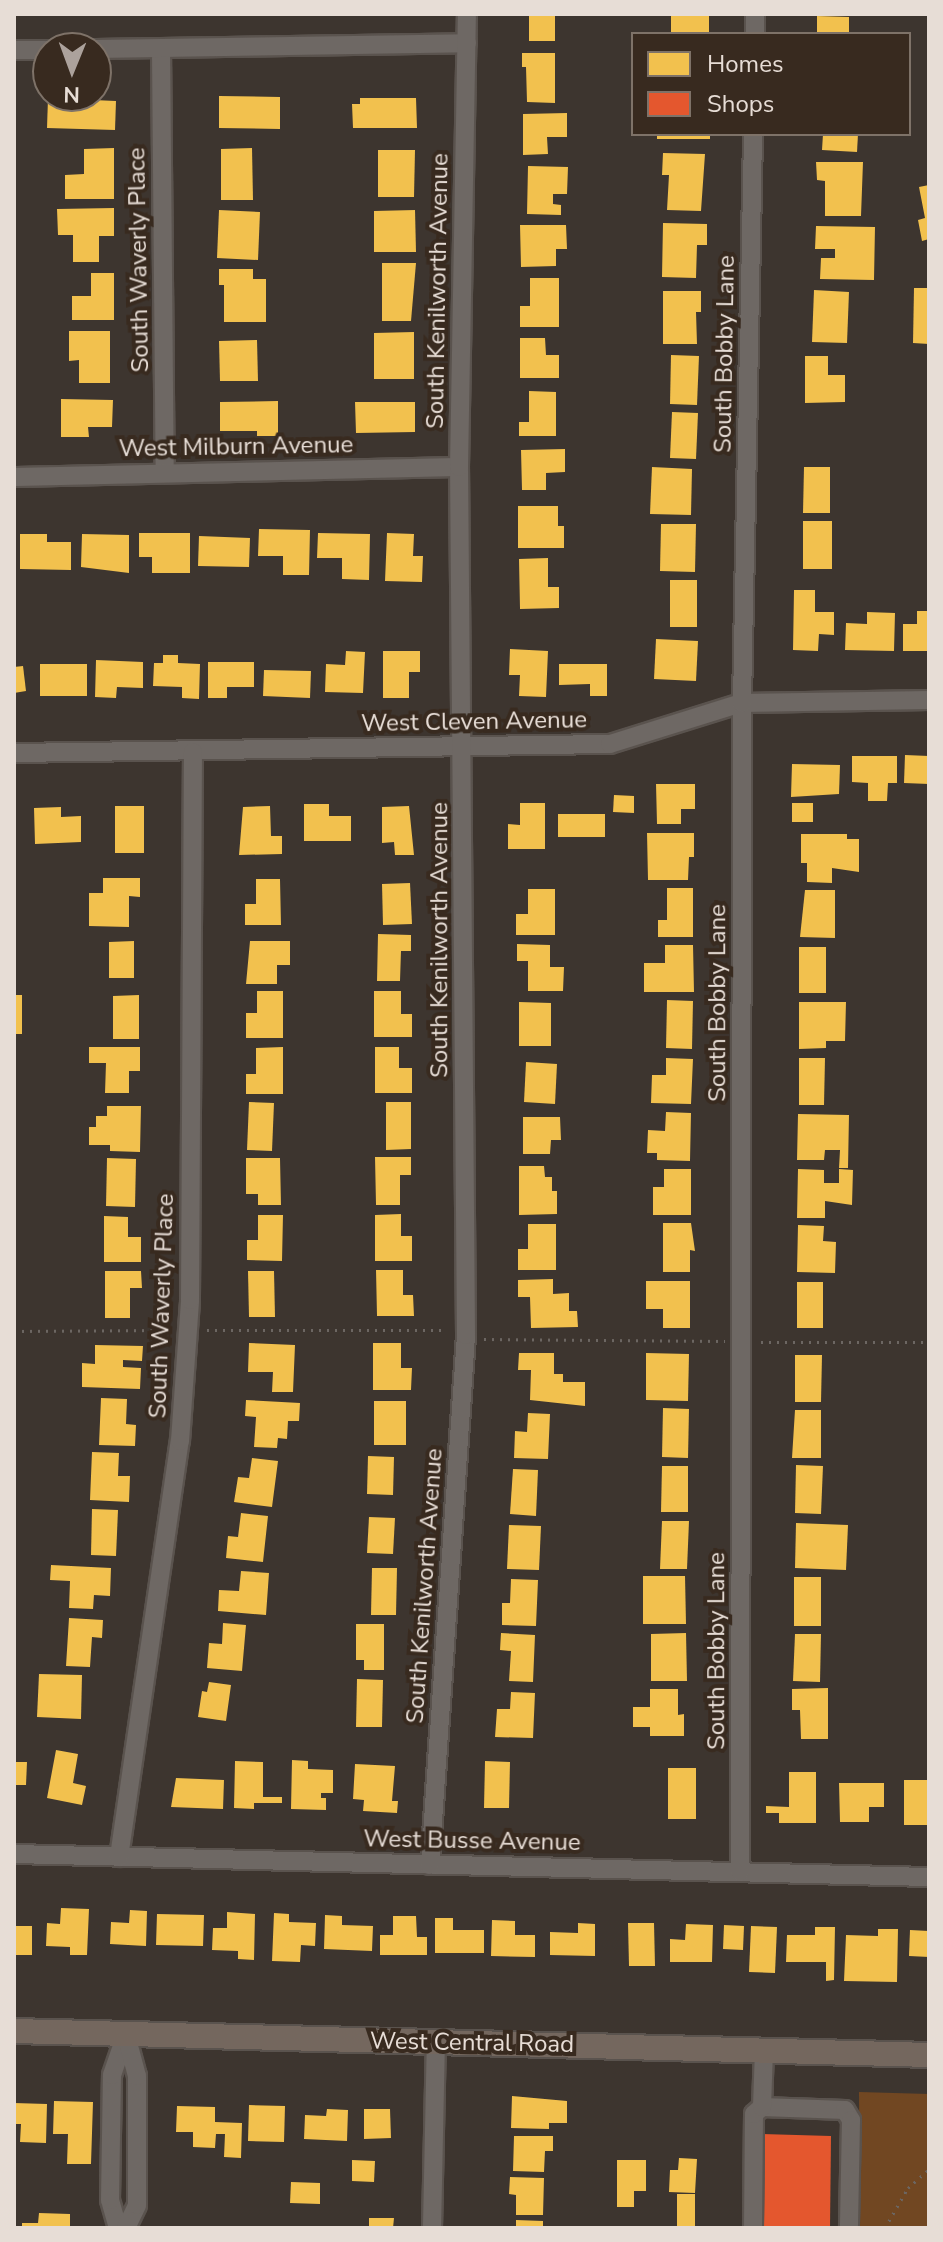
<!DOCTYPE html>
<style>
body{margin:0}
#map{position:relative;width:943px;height:2242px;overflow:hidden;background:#3d352f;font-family:"Nunito Sans",sans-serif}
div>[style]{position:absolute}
.green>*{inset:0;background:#714722}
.homes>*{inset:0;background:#f2c14e}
.shops>*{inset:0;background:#e4572e}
.path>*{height:3px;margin-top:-1.5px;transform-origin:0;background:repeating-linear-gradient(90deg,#6c6662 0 2px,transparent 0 8px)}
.roads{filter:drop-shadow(2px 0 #5a534e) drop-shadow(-2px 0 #5a534e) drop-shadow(0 2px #5a534e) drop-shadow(0 -2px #5a534e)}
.minor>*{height:18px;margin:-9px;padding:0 9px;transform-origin:9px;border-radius:9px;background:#6e6864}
.major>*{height:24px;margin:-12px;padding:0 12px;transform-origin:12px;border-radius:12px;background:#74675e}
span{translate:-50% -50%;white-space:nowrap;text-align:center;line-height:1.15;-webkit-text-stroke:8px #382a1f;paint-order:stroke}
.street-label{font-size:24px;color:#e7ddd6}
.frame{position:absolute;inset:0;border:16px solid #e7ddd6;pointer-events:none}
.legend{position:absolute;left:631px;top:32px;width:280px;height:104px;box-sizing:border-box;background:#382a1f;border:2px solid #7e7268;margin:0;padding:10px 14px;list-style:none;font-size:24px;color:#e7ddd6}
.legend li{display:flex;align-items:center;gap:16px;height:40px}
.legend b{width:40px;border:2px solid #7e7268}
.north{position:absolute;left:32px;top:32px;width:80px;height:80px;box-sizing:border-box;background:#382a1f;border:2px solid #7e7268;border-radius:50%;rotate:181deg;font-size:22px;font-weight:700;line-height:32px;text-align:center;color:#e7ddd6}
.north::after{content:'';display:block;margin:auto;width:28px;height:36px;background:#aca29c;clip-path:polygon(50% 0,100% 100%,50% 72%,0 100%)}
</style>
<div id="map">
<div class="green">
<div style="clip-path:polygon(859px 2092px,929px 2094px,929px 2228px,860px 2228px)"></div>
</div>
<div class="homes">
<div style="clip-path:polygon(529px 14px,555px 14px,555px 41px,529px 41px)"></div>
<div style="clip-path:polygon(671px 15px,709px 15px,709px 32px,671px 34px)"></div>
<div style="clip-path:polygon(817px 16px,849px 17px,849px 34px,817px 34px)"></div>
<div style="clip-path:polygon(522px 53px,555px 53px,555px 103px,527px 102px,526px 67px,522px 67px)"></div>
<div style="clip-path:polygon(219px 96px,280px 97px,280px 129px,219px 128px)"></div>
<div style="clip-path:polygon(48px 98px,116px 101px,115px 130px,47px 128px)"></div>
<div style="clip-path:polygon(360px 98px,416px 98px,417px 128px,353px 128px,352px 104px,360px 104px)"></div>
<div style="clip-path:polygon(567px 113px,567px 137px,547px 137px,548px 154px,523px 155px,523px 114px)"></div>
<div style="clip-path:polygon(657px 134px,710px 134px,710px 139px,657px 139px)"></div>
<div style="clip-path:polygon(823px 134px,858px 134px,857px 152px,822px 150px)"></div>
<div style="clip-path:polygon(114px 148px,114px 199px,65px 199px,65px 175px,84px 174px,84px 149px)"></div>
<div style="clip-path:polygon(252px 148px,253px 200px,221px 200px,221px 149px)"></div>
<div style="clip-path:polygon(378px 150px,415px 150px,414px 197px,378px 197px)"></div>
<div style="clip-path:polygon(663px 153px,705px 154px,701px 211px,667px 210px,669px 175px,662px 175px)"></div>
<div style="clip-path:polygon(816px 162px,863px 162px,861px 216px,825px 216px,825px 181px,817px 180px)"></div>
<div style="clip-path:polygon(528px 166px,568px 167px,567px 194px,553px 194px,553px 204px,561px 205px,561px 215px,527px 214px)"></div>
<div style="clip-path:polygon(929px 185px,929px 239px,922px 241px,918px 220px,925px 218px,919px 187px)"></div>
<div style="clip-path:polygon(114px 208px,114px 236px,99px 236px,99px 262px,73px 262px,73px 235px,58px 235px,57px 209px)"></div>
<div style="clip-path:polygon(219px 210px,260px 212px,258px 260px,217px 258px)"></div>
<div style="clip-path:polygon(415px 210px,416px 252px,374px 252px,374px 211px)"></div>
<div style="clip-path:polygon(663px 223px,707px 224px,707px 245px,697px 245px,696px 278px,662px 277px)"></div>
<div style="clip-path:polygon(520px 225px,566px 225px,567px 249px,556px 249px,556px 266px,521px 267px)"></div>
<div style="clip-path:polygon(816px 226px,875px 227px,874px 280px,820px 279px,821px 258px,835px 258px,835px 249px,815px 249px)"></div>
<div style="clip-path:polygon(382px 263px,416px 263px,411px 321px,382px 321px)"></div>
<div style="clip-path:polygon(219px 269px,253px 269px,253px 279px,266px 279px,266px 322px,224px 322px,224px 285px,219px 285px)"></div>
<div style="clip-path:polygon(91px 273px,114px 273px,114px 320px,72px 320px,72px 296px,91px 296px)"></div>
<div style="clip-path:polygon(530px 278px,559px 278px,559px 327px,520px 327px,520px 306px,530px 306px)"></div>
<div style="clip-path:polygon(914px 288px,929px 288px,929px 344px,913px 343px)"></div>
<div style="clip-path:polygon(814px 290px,849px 292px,847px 343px,812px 342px)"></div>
<div style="clip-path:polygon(663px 291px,701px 291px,701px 312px,696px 312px,697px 344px,663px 344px)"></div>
<div style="clip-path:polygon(69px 331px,110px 331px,110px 383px,79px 383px,79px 360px,69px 361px)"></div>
<div style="clip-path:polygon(414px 332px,414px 379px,374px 379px,374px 333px)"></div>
<div style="clip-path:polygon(520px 338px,545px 338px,546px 355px,559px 355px,559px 378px,520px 378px)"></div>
<div style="clip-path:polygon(257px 340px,258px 381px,220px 381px,219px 341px)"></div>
<div style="clip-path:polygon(671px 355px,699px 356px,697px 405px,670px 404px)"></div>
<div style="clip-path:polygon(805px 356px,828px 356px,828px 375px,845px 375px,845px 402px,805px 403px)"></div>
<div style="clip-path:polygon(529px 391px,556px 392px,556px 436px,519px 436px,519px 422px,529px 422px)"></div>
<div style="clip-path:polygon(61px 399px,113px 400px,112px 427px,88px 427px,89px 437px,61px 437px)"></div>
<div style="clip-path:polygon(278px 401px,278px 436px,257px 436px,257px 431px,220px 431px,220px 402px)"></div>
<div style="clip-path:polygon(355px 402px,415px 402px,415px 432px,356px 433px)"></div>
<div style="clip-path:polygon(672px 412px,698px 413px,696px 459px,670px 458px)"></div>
<div style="clip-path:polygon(565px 449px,565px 472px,546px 473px,546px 490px,522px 490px,521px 450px)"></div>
<div style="clip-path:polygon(652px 467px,692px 469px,691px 515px,650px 514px)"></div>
<div style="clip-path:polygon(804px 467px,830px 467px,830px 513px,803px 513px)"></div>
<div style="clip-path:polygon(518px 506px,558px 506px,558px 526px,564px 526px,564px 548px,518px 548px)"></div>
<div style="clip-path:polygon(803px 521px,832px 521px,832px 569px,803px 569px)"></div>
<div style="clip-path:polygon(661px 524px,696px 524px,695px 572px,660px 571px)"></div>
<div style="clip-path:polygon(259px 529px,310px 530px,309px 575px,283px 575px,283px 556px,258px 556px)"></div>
<div style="clip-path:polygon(139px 533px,190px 533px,190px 573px,152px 573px,152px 557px,139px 557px)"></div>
<div style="clip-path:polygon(318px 533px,370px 534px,369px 580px,342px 579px,342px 558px,317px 558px)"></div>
<div style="clip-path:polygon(387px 533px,414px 534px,413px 556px,423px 556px,422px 582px,385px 581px)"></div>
<div style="clip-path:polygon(20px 534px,47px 534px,47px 542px,71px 542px,71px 570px,20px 569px)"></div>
<div style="clip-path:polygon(82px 534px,129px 535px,129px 573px,81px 567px)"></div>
<div style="clip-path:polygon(199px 536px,250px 538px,249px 567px,198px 566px)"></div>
<div style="clip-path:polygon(548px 558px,548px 587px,559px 587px,559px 608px,520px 609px,519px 559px)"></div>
<div style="clip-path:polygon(670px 580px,697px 580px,697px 627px,670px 627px)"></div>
<div style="clip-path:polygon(794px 590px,815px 590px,815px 612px,834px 612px,834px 635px,819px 634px,818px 651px,793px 650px)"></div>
<div style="clip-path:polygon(917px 611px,929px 611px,929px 651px,903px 651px,903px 624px,917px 624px)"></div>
<div style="clip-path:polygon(867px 612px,895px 613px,894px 651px,845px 650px,846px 623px,867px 624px)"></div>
<div style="clip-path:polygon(656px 639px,698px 641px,696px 681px,654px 679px)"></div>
<div style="clip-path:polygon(510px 649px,548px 651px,546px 697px,519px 696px,520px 675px,509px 675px)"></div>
<div style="clip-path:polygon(346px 651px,365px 652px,363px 693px,325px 692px,326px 664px,345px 665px)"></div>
<div style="clip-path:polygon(383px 651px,420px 651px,420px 672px,409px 672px,409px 698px,383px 698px)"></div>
<div style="clip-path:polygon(163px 655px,178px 655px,178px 663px,200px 664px,199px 699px,182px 698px,182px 687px,153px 686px,154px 663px,163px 663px)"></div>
<div style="clip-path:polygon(96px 660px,143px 662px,143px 688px,117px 687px,116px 698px,95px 697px)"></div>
<div style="clip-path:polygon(208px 662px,254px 662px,254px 687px,227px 687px,227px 698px,208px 698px)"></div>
<div style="clip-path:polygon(40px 664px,87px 664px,87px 696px,40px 696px)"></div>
<div style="clip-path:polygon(559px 664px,607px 664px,607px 696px,590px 696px,590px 684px,559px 685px)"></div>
<div style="clip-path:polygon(23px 666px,26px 691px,14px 693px,14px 667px)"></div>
<div style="clip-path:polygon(264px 670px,311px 671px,310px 698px,263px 696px)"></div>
<div style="clip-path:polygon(905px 755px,929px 756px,929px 784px,904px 783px)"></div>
<div style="clip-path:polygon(852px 756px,897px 756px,897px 783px,888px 783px,887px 801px,868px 801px,868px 783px,852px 782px)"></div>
<div style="clip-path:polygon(792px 764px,840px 765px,839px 794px,791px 797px)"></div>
<div style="clip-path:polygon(656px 784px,695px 784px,695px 809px,681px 809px,681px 824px,657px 824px)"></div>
<div style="clip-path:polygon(614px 795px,634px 796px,634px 813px,613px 812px)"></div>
<div style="clip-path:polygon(520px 803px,545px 803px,545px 849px,508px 849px,508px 824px,520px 825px)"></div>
<div style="clip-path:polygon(792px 803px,813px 803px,813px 822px,792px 822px)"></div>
<div style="clip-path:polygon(304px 804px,329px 804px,329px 816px,351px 816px,351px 841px,304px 841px)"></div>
<div style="clip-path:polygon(115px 806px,144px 806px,144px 853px,115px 853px)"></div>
<div style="clip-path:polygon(270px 806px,271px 836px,282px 836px,282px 854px,239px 855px,243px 807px)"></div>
<div style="clip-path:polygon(409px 806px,414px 855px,395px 855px,394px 842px,382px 843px,382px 807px)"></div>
<div style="clip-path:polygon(61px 807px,61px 817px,81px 816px,81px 842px,35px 844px,34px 808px)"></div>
<div style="clip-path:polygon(558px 814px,605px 814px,605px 837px,558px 837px)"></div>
<div style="clip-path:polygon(647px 833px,694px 833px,694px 857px,689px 857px,688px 880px,648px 880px)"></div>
<div style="clip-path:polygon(801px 834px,847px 834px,847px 839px,859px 839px,859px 872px,832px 868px,832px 883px,807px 882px,807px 863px,801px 863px)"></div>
<div style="clip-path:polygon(103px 878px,140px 878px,140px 897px,129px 896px,129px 927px,89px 926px,89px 893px,103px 893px)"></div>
<div style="clip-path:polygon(256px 879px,280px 879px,281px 925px,245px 925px,245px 904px,256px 904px)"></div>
<div style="clip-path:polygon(410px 883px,412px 924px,383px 925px,382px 884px)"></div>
<div style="clip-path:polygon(667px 888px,693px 888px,693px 937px,658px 937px,658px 920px,667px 920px)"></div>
<div style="clip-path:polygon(528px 889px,555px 889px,555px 935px,516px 935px,516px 914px,528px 914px)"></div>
<div style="clip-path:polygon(805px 890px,835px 890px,835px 938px,800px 937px)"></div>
<div style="clip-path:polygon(378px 934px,411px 935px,411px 951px,401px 951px,400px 981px,377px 981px)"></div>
<div style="clip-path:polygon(134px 941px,134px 978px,109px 978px,109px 942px)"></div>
<div style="clip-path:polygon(250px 941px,290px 941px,290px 965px,277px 965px,277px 984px,246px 984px)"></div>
<div style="clip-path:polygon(517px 944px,550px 945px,550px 967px,564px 967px,563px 991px,528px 991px,528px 961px,517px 961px)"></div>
<div style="clip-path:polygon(665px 945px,693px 945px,694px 992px,644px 992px,644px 963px,665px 963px)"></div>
<div style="clip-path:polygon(799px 947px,826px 947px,826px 993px,799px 993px)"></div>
<div style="clip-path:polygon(257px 991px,283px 991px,283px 1038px,246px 1038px,246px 1013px,257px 1013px)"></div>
<div style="clip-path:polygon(374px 991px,401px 991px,401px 1014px,412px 1014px,412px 1037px,374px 1037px)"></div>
<div style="clip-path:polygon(14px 995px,22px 995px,22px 1034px,14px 1034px)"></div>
<div style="clip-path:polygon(139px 995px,139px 1039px,113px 1039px,113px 996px)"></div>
<div style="clip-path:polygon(667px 1000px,693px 1001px,692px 1049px,666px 1048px)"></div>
<div style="clip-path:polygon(519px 1002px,551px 1003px,551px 1046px,519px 1046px)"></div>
<div style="clip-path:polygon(799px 1002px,846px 1002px,845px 1041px,826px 1041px,826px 1048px,799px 1049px)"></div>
<div style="clip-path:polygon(89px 1047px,140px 1047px,140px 1071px,129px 1071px,129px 1093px,105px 1093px,106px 1063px,89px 1063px)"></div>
<div style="clip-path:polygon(283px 1047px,283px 1094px,246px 1094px,246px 1074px,256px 1074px,256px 1048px)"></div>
<div style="clip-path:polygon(375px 1047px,399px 1047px,399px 1068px,412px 1068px,412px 1093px,375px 1093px)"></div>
<div style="clip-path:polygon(666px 1058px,693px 1059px,691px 1104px,651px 1103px,652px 1075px,666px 1075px)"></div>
<div style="clip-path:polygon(799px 1058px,825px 1058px,824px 1105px,799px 1105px)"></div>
<div style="clip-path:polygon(526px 1062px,557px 1064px,555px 1104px,524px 1102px)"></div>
<div style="clip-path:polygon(249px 1102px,274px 1103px,272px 1151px,247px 1150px)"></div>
<div style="clip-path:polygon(386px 1102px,411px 1102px,411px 1149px,386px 1150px)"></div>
<div style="clip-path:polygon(107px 1106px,141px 1106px,140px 1152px,110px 1151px,110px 1145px,89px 1145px,89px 1127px,96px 1127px,96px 1116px,107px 1116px)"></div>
<div style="clip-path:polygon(666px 1112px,691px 1113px,690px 1161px,657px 1160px,657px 1153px,647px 1153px,648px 1130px,665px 1131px)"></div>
<div style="clip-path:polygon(798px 1114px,849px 1115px,848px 1168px,839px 1168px,840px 1150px,825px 1150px,824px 1160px,797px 1160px)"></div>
<div style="clip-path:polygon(523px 1117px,560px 1117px,561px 1140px,551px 1140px,550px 1154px,523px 1154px)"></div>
<div style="clip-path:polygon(375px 1157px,411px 1157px,411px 1175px,400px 1175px,400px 1205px,376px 1205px)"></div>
<div style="clip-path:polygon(107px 1158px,136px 1159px,135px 1207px,106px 1206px)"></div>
<div style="clip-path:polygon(246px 1158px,280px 1158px,281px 1205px,258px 1205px,258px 1194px,246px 1194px)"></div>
<div style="clip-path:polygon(519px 1166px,544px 1166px,545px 1177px,552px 1177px,552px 1191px,557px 1191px,557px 1214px,519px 1215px)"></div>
<div style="clip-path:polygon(664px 1169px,691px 1169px,691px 1215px,653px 1215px,653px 1187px,664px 1187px)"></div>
<div style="clip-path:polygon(798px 1169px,824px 1170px,824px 1183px,839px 1183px,839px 1169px,853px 1170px,852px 1205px,825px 1201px,825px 1218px,797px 1218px)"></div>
<div style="clip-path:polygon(401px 1214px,401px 1236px,412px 1236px,412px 1261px,375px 1261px,375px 1215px)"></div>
<div style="clip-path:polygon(258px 1215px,283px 1215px,282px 1261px,247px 1260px,247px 1240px,258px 1240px)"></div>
<div style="clip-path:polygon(104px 1216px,128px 1217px,128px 1237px,141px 1237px,141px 1262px,104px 1262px)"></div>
<div style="clip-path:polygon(663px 1223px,691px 1223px,695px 1251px,690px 1250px,690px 1272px,663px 1272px)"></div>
<div style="clip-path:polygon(528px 1224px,556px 1224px,556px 1270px,518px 1270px,518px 1249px,528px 1249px)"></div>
<div style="clip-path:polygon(798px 1225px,824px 1226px,823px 1241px,836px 1242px,835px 1273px,797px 1272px)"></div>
<div style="clip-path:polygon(376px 1270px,403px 1270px,403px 1295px,413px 1295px,414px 1316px,377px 1316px)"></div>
<div style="clip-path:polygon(105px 1271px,141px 1271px,142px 1288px,130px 1288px,130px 1318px,105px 1318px)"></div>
<div style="clip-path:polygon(248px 1271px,274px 1271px,275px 1317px,249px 1317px)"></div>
<div style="clip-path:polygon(553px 1279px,553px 1294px,569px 1293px,569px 1311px,577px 1311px,578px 1327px,531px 1328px,530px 1297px,518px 1297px,518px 1280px)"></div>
<div style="clip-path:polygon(646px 1281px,690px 1281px,690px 1328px,663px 1328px,663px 1309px,646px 1309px)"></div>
<div style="clip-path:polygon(797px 1282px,823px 1282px,823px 1328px,797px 1328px)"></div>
<div style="clip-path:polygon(249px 1343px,295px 1345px,293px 1392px,272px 1392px,273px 1372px,248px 1372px)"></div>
<div style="clip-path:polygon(373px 1343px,401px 1343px,401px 1368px,412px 1368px,411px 1390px,373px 1390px)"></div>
<div style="clip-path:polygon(95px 1345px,143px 1346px,142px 1361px,123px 1360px,123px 1367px,141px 1368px,140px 1389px,82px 1387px,82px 1363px,95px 1364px)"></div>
<div style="clip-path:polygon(519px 1353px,554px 1353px,554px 1374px,563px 1374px,563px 1382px,585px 1382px,585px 1406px,530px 1400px,531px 1370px,518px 1370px)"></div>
<div style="clip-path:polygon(646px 1353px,689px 1354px,688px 1401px,646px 1400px)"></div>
<div style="clip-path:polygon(795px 1355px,822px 1355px,821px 1402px,795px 1402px)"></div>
<div style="clip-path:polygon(101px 1398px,127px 1399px,126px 1424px,136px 1425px,135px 1446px,99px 1445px)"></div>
<div style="clip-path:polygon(246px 1400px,300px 1403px,299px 1421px,288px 1421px,287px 1439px,278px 1438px,277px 1448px,254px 1447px,256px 1417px,245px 1416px)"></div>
<div style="clip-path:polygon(374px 1401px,406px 1401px,406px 1445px,374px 1445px)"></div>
<div style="clip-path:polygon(663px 1408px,689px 1409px,688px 1458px,662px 1457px)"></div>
<div style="clip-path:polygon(795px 1410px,821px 1410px,821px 1458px,792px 1458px)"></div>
<div style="clip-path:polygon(528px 1413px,550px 1414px,548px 1459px,514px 1458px,515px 1431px,527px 1432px)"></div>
<div style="clip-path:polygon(92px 1452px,119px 1453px,118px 1476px,130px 1476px,129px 1502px,90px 1500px)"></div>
<div style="clip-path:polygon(368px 1456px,394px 1457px,393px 1495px,367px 1494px)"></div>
<div style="clip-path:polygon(252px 1458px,278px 1461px,272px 1507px,234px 1502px,238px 1477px,249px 1478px)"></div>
<div style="clip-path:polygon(796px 1465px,823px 1466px,821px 1514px,795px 1513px)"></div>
<div style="clip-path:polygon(662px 1466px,688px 1466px,688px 1512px,661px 1512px)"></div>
<div style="clip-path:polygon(513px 1469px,538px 1470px,536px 1516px,510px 1514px)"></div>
<div style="clip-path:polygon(92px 1509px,118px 1510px,116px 1556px,91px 1555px)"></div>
<div style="clip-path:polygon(241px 1513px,268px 1516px,263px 1562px,226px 1558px,228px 1536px,238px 1537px)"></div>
<div style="clip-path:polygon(369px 1517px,395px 1518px,393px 1554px,367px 1553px)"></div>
<div style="clip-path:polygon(662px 1521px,689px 1521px,687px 1569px,660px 1569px)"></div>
<div style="clip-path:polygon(796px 1523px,848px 1525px,846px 1570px,795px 1568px)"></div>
<div style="clip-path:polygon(509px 1525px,541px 1526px,539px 1570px,507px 1569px)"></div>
<div style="clip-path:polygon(51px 1565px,111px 1568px,110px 1596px,94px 1595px,93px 1609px,69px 1608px,70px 1581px,50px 1580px)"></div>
<div style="clip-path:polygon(372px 1568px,397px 1568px,396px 1615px,371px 1615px)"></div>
<div style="clip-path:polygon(241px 1571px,269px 1573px,266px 1615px,218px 1611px,219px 1590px,239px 1591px)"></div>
<div style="clip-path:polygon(643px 1576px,685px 1576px,686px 1624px,643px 1624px)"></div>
<div style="clip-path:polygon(794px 1577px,821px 1577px,821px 1626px,794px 1626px)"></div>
<div style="clip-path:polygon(511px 1579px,538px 1580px,536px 1626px,502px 1625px,502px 1603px,510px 1603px)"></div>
<div style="clip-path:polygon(69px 1618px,103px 1620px,102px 1638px,92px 1637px,90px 1667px,66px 1666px)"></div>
<div style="clip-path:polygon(223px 1623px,246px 1625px,242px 1671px,207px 1668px,209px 1643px,222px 1644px)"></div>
<div style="clip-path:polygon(356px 1624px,384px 1624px,384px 1670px,364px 1670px,364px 1660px,356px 1660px)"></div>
<div style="clip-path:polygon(501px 1633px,535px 1635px,533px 1682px,509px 1681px,511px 1651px,500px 1650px)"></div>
<div style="clip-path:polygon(686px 1633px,687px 1681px,651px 1681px,651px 1634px)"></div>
<div style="clip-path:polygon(795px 1634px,821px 1634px,820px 1682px,793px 1681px)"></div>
<div style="clip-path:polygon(39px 1674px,82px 1675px,81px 1719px,37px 1717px)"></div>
<div style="clip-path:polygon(357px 1679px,383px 1680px,382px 1727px,356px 1727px)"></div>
<div style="clip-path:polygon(209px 1682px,231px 1685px,226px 1721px,198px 1717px,202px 1691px,207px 1692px)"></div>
<div style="clip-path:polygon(828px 1688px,828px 1739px,801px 1739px,800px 1710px,792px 1710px,792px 1689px)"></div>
<div style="clip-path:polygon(650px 1689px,678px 1689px,678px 1715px,684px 1714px,684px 1736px,650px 1736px,650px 1727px,633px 1727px,633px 1707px,650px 1707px)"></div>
<div style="clip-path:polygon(511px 1692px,535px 1693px,533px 1738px,495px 1737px,497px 1709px,510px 1709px)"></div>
<div style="clip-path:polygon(56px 1750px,78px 1754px,73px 1783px,86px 1786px,82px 1805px,47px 1798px)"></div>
<div style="clip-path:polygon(292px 1760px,308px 1761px,308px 1769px,333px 1770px,333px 1793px,321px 1793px,321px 1798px,326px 1798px,326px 1810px,291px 1809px)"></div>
<div style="clip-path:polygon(235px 1761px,263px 1762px,263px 1797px,282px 1797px,282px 1803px,254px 1803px,254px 1809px,234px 1808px)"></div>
<div style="clip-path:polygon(485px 1761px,510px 1762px,509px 1808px,484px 1808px)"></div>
<div style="clip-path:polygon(14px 1762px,27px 1762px,26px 1785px,14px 1785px)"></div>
<div style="clip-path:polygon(355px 1764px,395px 1766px,392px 1801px,398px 1801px,397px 1813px,363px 1811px,364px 1800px,353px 1799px)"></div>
<div style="clip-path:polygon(668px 1768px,696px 1768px,696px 1819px,668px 1819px)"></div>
<div style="clip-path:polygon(789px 1772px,816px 1772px,816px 1823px,779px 1823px,779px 1813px,766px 1813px,766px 1806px,789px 1807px)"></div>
<div style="clip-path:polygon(176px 1778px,224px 1780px,223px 1809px,171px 1807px)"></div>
<div style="clip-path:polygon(904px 1780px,929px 1780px,929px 1825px,904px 1825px)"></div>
<div style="clip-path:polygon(839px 1783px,884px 1783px,884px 1807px,869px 1807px,869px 1822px,840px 1822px)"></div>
<div style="clip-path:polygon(61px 1908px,89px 1909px,87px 1955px,70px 1955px,70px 1947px,46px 1946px,47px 1923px,60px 1924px)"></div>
<div style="clip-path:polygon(130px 1910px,147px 1911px,146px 1946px,110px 1944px,111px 1922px,129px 1923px)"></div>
<div style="clip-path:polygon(227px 1912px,255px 1914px,254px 1960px,238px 1959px,238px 1951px,212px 1950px,213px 1928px,227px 1928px)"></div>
<div style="clip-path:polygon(274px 1913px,289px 1914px,289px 1922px,316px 1923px,315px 1946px,301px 1945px,300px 1962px,272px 1961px)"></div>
<div style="clip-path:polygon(157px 1914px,204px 1915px,203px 1946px,156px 1945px)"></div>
<div style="clip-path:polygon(325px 1915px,342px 1916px,342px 1925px,373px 1926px,372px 1951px,324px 1949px)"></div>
<div style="clip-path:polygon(393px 1916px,416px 1916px,417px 1937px,427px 1937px,427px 1955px,380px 1955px,380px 1935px,393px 1935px)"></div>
<div style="clip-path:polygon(435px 1918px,453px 1918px,453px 1930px,484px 1930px,484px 1953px,435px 1953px)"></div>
<div style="clip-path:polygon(492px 1920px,515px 1921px,515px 1935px,535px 1935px,535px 1957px,491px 1956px)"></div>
<div style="clip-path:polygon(578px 1923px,595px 1924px,595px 1956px,550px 1955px,550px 1932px,578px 1933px)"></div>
<div style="clip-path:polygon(628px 1923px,654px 1923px,655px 1966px,629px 1966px)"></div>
<div style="clip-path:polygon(686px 1924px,713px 1925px,712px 1962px,670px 1962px,670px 1939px,685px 1940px)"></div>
<div style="clip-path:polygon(724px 1925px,744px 1926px,743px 1950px,723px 1949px)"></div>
<div style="clip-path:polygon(14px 1926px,32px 1926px,32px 1955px,14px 1955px)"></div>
<div style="clip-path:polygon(751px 1926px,777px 1927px,775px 1973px,749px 1972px)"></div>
<div style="clip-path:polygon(815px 1927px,835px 1927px,834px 1980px,826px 1981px,826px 1962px,786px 1962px,787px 1935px,815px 1935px)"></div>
<div style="clip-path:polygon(878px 1929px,898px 1929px,897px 1982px,844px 1981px,846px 1935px,878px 1936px)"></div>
<div style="clip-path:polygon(910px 1930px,929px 1931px,929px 1957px,909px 1956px)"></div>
<div style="clip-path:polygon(512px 2096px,567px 2101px,567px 2123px,549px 2123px,549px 2129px,511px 2128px)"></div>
<div style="clip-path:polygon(54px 2101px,93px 2102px,91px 2164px,67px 2164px,68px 2134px,53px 2134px)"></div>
<div style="clip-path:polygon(14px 2103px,47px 2104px,46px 2143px,20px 2142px,21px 2124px,14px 2124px)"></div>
<div style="clip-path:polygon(249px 2105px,285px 2106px,284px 2142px,248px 2141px)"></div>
<div style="clip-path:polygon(177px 2106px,215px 2107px,215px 2122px,242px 2123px,241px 2158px,224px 2157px,225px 2134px,216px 2134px,215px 2148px,193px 2147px,193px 2132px,176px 2132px)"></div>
<div style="clip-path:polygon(327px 2109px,348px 2110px,347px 2141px,304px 2139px,305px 2115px,326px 2116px)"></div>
<div style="clip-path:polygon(364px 2109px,390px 2109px,391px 2138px,364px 2139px)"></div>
<div style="clip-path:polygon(514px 2136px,553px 2136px,553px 2151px,545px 2151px,544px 2172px,513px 2171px)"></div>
<div style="clip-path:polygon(679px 2158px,697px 2159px,695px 2193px,669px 2192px,670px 2170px,678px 2170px)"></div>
<div style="clip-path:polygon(352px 2160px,375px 2161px,374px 2182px,352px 2181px)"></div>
<div style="clip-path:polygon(617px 2160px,646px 2160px,646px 2191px,634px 2191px,634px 2207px,617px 2207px)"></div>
<div style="clip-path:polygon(510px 2177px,544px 2178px,543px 2215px,516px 2215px,516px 2195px,509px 2194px)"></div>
<div style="clip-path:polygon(291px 2182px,320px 2183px,320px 2204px,290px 2203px)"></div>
<div style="clip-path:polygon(677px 2194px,695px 2194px,695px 2228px,677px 2228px)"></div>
<div style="clip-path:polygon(39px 2213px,70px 2214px,70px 2228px,22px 2228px,22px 2223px,38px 2223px)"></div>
<div style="clip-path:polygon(369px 2218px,394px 2218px,393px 2228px,369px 2228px)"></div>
<div style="clip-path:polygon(516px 2220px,543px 2221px,543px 2228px,516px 2228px)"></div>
</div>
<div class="shops">
<div style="clip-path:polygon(761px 2134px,831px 2136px,830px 2228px,760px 2228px)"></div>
</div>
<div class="path">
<div style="left:207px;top:1330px;width:239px"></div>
<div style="left:14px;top:1331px;width:156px;rotate:-0.4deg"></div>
<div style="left:484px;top:1339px;width:241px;rotate:0.5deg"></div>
<div style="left:761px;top:1342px;width:168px"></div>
<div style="left:885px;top:2228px;width:46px;rotate:-60.1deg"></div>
<div style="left:908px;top:2188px;width:28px;rotate:-42deg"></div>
</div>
<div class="roads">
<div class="minor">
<div style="left:755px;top:34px;width:20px;rotate:-90deg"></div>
<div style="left:161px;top:48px;width:424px;rotate:89.5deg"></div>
<div style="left:96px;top:49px;width:371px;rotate:-0.9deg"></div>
<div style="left:14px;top:50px;width:34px"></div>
<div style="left:14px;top:477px;width:445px;rotate:-1.3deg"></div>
<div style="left:14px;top:753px;width:596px;rotate:-0.87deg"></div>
<div style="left:610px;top:744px;width:138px;rotate:-17.3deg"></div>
<div style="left:742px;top:703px;width:187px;rotate:-0.9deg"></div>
<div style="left:14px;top:1854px;width:915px;rotate:1.44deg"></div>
<div style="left:119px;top:1857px;width:420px;rotate:-81.7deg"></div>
<div style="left:180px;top:1441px;width:141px;rotate:-85.9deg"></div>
<div style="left:190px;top:1300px;width:548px;rotate:-89.69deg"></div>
<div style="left:430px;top:1865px;width:531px;rotate:-86.11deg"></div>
<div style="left:466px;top:1335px;width:868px;rotate:-90.46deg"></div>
<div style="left:459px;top:467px;width:453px;rotate:-89deg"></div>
<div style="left:740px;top:1872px;width:1169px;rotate:-89.9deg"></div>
<div style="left:742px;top:703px;width:569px;rotate:-88.89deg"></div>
<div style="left:762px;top:2107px;width:83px;rotate:2.1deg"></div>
<div style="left:845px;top:2110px;width:12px;rotate:59deg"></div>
<div style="left:851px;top:2120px;width:108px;rotate:91.1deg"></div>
<div style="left:118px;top:2228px;width:29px;rotate:-106deg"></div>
<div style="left:110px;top:2200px;width:125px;rotate:-89.1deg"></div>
<div style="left:112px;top:2075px;width:43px;rotate:-71.1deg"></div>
<div style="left:126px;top:2228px;width:25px;rotate:-64deg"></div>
<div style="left:137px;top:2205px;width:129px;rotate:-90deg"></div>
<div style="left:137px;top:2076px;width:42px;rotate:-105deg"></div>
<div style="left:432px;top:2228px;width:186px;rotate:-88.8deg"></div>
<div style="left:753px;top:2228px;width:114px;rotate:-89.5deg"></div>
<div style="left:754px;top:2114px;width:11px;rotate:-41deg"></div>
<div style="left:762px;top:2107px;width:57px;rotate:-88deg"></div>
</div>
<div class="major">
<div style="left:14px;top:2031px;width:915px;rotate:1.5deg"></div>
</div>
</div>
<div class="street-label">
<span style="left:139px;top:260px;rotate:-91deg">South Waverly Place</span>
<span style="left:438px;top:291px;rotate:-89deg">South Kenilworth Avenue</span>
<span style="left:725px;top:354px;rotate:-89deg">South Bobby Lane</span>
<span style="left:236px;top:447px;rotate:-1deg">West Milburn Avenue</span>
<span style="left:474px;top:722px;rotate:-1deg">West Cleven Avenue</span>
<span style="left:440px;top:940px;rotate:-90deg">South Kenilworth Avenue</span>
<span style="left:718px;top:1003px;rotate:-90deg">South Bobby Lane</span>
<span style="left:162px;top:1306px;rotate:-88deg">South Waverly Place</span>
<span style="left:425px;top:1586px;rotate:-86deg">South Kenilworth Avenue</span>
<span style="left:717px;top:1651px;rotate:-90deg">South Bobby Lane</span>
<span style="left:472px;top:1841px;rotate:1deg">West Busse Avenue</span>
<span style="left:472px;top:2043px;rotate:1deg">West Central Road</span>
</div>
<div class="frame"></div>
<ul class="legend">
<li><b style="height:22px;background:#f2c14e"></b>Homes</li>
<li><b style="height:22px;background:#e4572e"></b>Shops</li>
</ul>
<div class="north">N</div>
</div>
